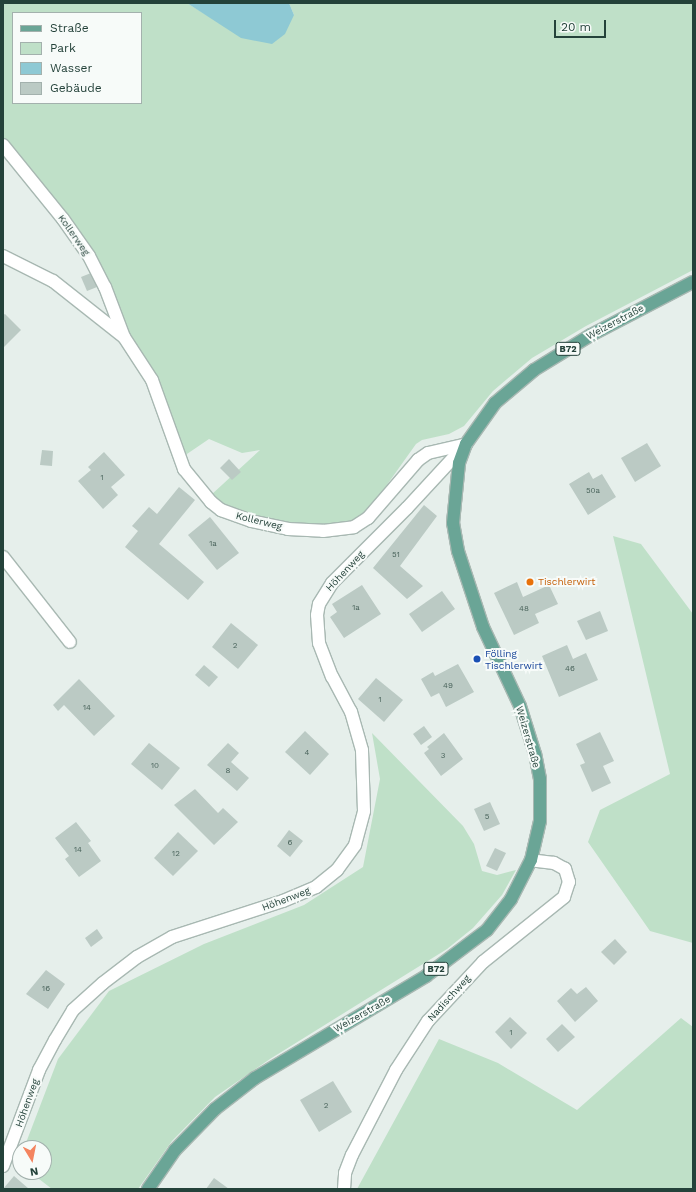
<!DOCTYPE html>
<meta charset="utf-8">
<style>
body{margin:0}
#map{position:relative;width:696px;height:1192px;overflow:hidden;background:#e6efeb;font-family:"Work Sans",sans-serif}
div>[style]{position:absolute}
.green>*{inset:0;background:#bfe0c8}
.water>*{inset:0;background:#8ec9d4}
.building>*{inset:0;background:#bbcac4}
.roads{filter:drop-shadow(1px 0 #a8b8b2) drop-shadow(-1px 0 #a8b8b2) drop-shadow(0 1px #a8b8b2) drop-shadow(0 -1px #a8b8b2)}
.minor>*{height:12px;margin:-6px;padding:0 6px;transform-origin:6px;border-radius:6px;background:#fff}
.major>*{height:12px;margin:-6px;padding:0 6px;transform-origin:6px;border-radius:6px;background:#6aa596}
.dots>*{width:11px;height:11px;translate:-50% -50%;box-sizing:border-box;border:2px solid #f7fbf9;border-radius:50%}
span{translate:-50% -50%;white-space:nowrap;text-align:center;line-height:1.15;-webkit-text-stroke:4px #f7fbf9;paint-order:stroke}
.number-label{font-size:8px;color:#4a645c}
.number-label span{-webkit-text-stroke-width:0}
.shield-label span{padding:1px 3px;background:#f7fbf9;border:1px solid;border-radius:3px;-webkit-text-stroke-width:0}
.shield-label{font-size:9px;color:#24423a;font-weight:700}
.street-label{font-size:10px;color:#24423a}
.food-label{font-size:10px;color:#c56008}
.left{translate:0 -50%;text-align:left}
.transit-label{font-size:10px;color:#164399}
.frame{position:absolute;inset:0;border:4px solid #24423a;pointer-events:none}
.legend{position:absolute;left:12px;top:12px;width:130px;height:92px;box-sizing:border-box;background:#f7fbf9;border:1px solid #a3b1ad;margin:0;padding:5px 7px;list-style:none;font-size:12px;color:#24423a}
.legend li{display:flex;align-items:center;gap:8px;height:20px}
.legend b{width:20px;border:1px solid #a3b1ad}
.north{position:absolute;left:12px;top:1140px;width:40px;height:40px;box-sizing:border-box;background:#f7fbf9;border:1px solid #a3b1ad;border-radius:50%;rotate:170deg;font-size:11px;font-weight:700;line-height:16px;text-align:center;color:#24423a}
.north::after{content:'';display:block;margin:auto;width:14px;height:18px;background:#f4845f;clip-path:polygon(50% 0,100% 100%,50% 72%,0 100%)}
.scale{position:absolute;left:554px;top:20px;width:52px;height:18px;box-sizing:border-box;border:2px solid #24423a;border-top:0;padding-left:5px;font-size:12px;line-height:14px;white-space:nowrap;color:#24423a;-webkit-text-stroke:3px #f7fbf9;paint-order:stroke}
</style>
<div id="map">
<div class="green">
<div style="clip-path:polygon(evenodd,3px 3px,187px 3px,208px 16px,294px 15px,289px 3px,693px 3px,693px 270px,586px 326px,532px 358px,493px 391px,464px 426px,449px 434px,422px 440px,416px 444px,369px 510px,352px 522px,323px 526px,289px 524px,253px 516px,224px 506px,211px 495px,260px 450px,242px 453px,209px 439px,184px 456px,152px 370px,132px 339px,105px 273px,68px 215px,3px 137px,3px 3px,13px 13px,141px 13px,141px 103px,13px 103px,13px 13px)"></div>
<div style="clip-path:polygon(613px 536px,641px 544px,693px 614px,693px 943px,650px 931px,588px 842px,600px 810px,670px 774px)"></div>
<div style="clip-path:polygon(372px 733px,463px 826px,474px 844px,482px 871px,497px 875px,516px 870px,502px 895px,473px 928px,447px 949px,270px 1059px,215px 1097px,172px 1141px,138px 1189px,52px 1189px,30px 1172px,44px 1172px,44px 1148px,24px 1148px,58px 1059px,109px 991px,204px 944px,304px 905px,363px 867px,380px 779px)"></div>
<div style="clip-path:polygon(681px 1018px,693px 1027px,693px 1189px,357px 1189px,439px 1039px,498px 1063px,577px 1110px)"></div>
</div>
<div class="water">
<div style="clip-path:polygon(187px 3px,289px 3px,294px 15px,285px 34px,272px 44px,241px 38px)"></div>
</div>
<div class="building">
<div style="clip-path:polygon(91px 273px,97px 287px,87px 291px,81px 277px)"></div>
<div style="clip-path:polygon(5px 314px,21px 330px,3px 348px,3px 315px)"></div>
<div style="clip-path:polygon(647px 443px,661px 466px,635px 482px,621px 458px)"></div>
<div style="clip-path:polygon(42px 450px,53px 451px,52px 466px,40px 465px)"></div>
<div style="clip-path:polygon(104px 452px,125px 475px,111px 487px,118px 495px,103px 509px,78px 481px,91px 470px,88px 467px)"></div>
<div style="clip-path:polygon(229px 459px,241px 472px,232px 480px,220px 468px)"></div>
<div style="clip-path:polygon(589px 472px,593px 479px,602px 474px,616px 497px,588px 515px,569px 484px)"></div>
<div style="clip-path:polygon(179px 487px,195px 500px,159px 544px,204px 582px,188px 600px,125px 547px,138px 531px,132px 526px,149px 507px,157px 514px)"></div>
<div style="clip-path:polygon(424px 505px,437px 516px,400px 566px,423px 586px,407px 599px,373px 568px)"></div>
<div style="clip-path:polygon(210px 517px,239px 553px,217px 570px,188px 535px)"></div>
<div style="clip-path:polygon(517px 582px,523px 597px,549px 585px,558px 604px,535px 614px,539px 623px,514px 635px,494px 593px)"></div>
<div style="clip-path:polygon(362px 585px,381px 614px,344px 638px,330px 617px,337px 612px,332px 604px)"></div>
<div style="clip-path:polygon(442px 591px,455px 609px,422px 632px,409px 614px)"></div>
<div style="clip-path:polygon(600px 611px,608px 631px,586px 640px,577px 621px)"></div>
<div style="clip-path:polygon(231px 623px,258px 645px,238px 669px,212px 647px)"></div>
<div style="clip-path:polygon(567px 645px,573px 659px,586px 653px,598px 680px,559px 697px,542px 656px)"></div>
<div style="clip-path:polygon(458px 664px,474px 692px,446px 707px,439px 693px,431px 697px,421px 679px,433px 672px,435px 676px)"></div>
<div style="clip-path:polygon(204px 665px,218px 677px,209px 687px,195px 675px)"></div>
<div style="clip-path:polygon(376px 678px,403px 700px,384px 722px,358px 699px)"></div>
<div style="clip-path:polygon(79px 679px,115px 716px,94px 736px,64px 705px,58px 711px,53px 705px)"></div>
<div style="clip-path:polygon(424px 726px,432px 737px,421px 745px,413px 734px)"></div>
<div style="clip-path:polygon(305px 731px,329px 754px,310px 775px,285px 752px)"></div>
<div style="clip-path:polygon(600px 732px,614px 761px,603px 766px,611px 783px,592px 792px,580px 765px,585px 763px,576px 744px)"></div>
<div style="clip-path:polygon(444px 733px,463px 759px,441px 776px,424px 753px,429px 749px,427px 747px)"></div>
<div style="clip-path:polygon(149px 743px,180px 768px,162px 790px,131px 764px)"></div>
<div style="clip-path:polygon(228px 743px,239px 753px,231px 762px,249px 778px,237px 791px,207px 765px)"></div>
<div style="clip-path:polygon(195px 789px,218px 813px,223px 808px,238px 822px,214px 845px,174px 805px)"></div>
<div style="clip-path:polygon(490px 802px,500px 824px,484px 831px,474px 809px)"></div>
<div style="clip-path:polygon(76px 822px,91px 841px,88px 843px,101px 861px,79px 877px,65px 859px,69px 856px,55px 838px)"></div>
<div style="clip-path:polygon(289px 830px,303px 841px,290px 857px,277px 846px)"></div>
<div style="clip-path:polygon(178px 832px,198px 851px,173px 876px,154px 858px)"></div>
<div style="clip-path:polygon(495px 848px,506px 853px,497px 871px,486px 866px)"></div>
<div style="clip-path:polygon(97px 929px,103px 938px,91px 947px,85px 938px)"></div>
<div style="clip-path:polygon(615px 939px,627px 952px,614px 965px,601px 952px)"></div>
<div style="clip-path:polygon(46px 970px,65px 984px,48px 1009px,26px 994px)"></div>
<div style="clip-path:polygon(586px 987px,598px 1001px,575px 1022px,557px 1001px,571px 988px,577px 994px)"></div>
<div style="clip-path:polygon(510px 1017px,527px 1033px,511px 1049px,495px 1032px)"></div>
<div style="clip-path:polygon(562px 1024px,575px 1037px,558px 1052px,546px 1039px)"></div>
<div style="clip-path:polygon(333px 1081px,352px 1112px,319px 1132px,300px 1100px)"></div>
<div style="clip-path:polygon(14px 1176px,29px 1189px,3px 1189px)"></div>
<div style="clip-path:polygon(214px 1178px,229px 1189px,206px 1189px)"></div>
</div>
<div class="roads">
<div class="minor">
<div style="left:3px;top:145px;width:95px;rotate:51deg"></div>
<div style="left:63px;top:219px;width:45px;rotate:54.9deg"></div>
<div style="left:89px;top:256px;width:35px;rotate:63deg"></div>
<div style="left:105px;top:287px;width:53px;rotate:69.2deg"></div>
<div style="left:124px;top:337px;width:51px;rotate:56.9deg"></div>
<div style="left:152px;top:380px;width:95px;rotate:70.2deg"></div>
<div style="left:184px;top:469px;width:43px;rotate:50.7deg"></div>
<div style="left:211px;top:502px;width:13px;rotate:39deg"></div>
<div style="left:221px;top:510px;width:32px;rotate:20deg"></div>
<div style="left:251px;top:521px;width:38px;rotate:12deg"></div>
<div style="left:288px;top:529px;width:35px;rotate:3deg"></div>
<div style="left:323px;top:531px;width:31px;rotate:-7deg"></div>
<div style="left:354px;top:527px;width:17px;rotate:-33deg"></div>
<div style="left:368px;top:518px;width:77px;rotate:-49.2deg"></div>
<div style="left:418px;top:460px;width:12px;rotate:-35deg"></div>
<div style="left:428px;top:453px;width:39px;rotate:-13deg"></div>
<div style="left:3px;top:256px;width:56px;rotate:26.6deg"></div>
<div style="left:53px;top:281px;width:90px;rotate:38.3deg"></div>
<div style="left:3px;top:557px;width:108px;rotate:51.8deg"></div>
<div style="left:3px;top:1166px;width:103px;rotate:-69.4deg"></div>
<div style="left:39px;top:1070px;width:34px;rotate:-62deg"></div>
<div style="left:55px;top:1040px;width:35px;rotate:-59deg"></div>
<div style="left:73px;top:1010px;width:40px;rotate:-42deg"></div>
<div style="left:103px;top:983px;width:43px;rotate:-37.4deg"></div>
<div style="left:137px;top:957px;width:40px;rotate:-29.7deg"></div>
<div style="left:172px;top:937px;width:117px;rotate:-18deg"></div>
<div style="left:283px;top:901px;width:36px;rotate:-23deg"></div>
<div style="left:316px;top:887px;width:27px;rotate:-39deg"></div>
<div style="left:337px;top:870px;width:31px;rotate:-54deg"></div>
<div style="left:355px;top:845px;width:35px;rotate:-75deg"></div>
<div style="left:364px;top:811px;width:61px;rotate:-91.9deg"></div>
<div style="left:362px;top:750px;width:40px;rotate:-106deg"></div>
<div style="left:351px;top:712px;width:40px;rotate:-118deg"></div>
<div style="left:332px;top:677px;width:36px;rotate:-111deg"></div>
<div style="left:319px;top:643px;width:28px;rotate:-94deg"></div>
<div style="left:317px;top:615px;width:11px;rotate:-80deg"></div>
<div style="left:319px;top:604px;width:25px;rotate:-58deg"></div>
<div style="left:332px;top:583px;width:106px;rotate:-45deg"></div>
<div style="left:407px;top:508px;width:87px;rotate:-47.3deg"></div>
<div style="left:344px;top:1189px;width:16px;rotate:-86deg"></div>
<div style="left:345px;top:1173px;width:19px;rotate:-69deg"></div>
<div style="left:352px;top:1155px;width:96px;rotate:-62.6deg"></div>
<div style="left:396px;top:1070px;width:59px;rotate:-56.9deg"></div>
<div style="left:428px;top:1021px;width:81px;rotate:-47deg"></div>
<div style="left:483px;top:962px;width:104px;rotate:-38.7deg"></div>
<div style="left:564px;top:897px;width:16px;rotate:-72deg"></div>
<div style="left:569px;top:882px;width:14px;rotate:-107deg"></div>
<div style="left:565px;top:869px;width:13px;rotate:-151deg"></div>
<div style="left:554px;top:863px;width:23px;rotate:-173deg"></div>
</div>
<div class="major">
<div style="left:148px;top:1189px;width:47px;rotate:-55.3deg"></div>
<div style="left:175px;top:1150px;width:57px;rotate:-45.7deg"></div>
<div style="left:215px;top:1109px;width:51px;rotate:-37.8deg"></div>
<div style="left:255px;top:1078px;width:199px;rotate:-30.8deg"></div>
<div style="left:426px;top:976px;width:76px;rotate:-37deg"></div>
<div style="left:487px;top:930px;width:39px;rotate:-52deg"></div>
<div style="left:511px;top:899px;width:44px;rotate:-62.9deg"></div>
<div style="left:531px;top:860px;width:40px;rotate:-77deg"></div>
<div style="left:540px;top:821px;width:42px;rotate:-90deg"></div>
<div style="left:540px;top:779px;width:25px;rotate:-101deg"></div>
<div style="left:535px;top:754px;width:50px;rotate:-107.4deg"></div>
<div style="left:520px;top:706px;width:87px;rotate:-115.1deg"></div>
<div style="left:483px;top:627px;width:80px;rotate:-108.2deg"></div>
<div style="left:458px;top:551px;width:28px;rotate:-100deg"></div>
<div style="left:453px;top:523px;width:60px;rotate:-84.3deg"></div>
<div style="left:459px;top:463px;width:20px;rotate:-70deg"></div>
<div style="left:466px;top:444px;width:50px;rotate:-54.7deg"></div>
<div style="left:495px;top:403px;width:51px;rotate:-40.2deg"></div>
<div style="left:534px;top:370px;width:67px;rotate:-31.6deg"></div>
<div style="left:591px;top:335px;width:115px;rotate:-27.5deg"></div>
</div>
</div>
<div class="dots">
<div style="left:530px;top:582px;background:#e8710a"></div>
<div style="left:477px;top:659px;background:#1a4fb4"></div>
</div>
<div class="number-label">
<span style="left:102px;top:478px">1</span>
<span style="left:593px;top:491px">50a</span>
<span style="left:213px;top:544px">1a</span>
<span style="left:396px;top:555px">51</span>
<span style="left:356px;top:608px">1a</span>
<span style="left:524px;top:609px">48</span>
<span style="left:235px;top:646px">2</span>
<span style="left:570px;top:669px">46</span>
<span style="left:448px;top:686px">49</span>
<span style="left:380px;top:700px">1</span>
<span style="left:87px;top:708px">14</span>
<span style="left:307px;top:753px">4</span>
<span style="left:443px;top:756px">3</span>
<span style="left:155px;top:766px">10</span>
<span style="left:228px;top:771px">8</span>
<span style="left:487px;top:817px">5</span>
<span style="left:290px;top:843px">6</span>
<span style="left:78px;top:850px">14</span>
<span style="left:176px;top:854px">12</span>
<span style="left:46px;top:989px">16</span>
<span style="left:511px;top:1033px">1</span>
<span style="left:326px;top:1106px">2</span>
</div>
<div class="shield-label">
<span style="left:568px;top:349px">B72</span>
<span style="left:436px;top:969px">B72</span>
</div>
<div class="street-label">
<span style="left:74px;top:235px;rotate:55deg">Kollerweg</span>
<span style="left:615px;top:322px;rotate:-28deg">Weizerstraße</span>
<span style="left:259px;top:521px;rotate:14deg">Kollerweg</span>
<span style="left:345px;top:571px;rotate:-47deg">Höhenweg</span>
<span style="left:528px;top:737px;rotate:74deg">Weizerstraße</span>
<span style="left:286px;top:899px;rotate:-21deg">Höhenweg</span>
<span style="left:449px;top:998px;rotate:-48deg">Nadischweg</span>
<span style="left:362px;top:1014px;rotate:-30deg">Weizerstraße</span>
<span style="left:27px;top:1103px;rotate:-70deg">Höhenweg</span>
</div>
<div class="food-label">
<span class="left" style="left:538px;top:582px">Tischlerwirt</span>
</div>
<div class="transit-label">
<span class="left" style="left:485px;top:659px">Fölling<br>Tischlerwirt</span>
</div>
<div class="frame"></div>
<ul class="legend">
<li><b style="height:5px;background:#6aa596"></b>Straße</li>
<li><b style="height:11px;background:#bfe0c8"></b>Park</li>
<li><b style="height:11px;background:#8ec9d4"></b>Wasser</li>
<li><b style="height:11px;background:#bbcac4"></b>Gebäude</li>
</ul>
<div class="north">N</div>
<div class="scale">20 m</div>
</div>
